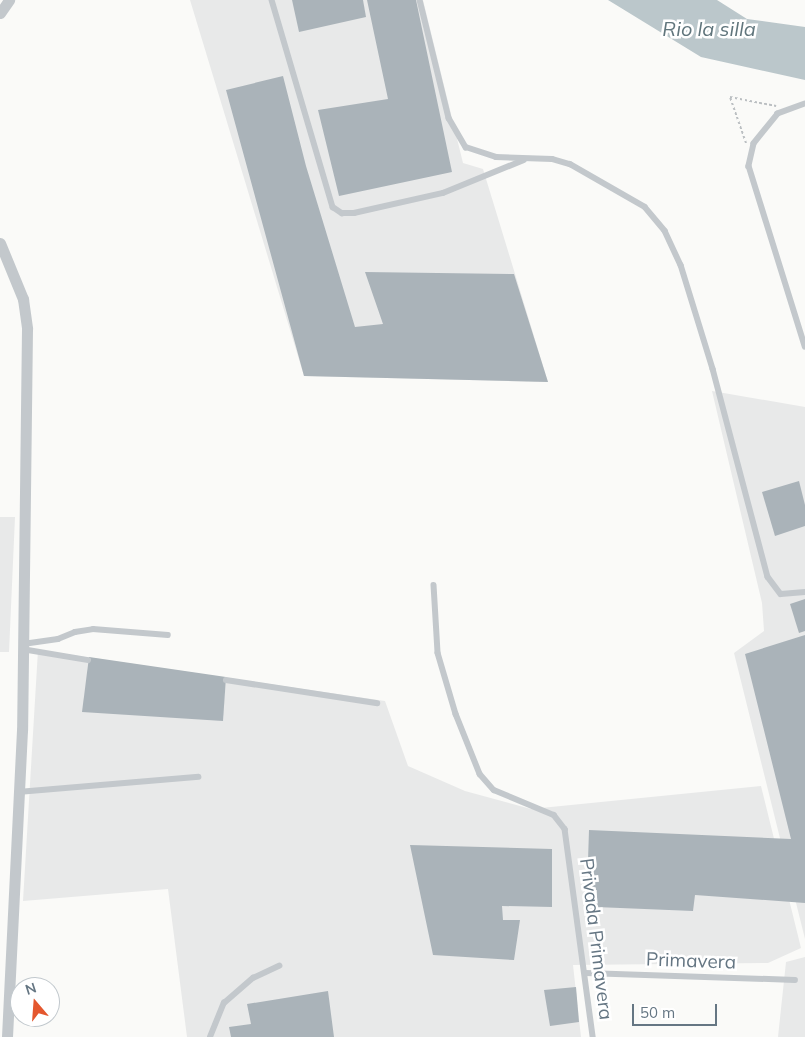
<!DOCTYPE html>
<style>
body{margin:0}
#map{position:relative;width:805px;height:1037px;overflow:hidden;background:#fafaf8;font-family:Mulish,sans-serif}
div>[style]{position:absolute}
.built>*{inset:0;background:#e8e9e9}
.water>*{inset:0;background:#bbc7cb}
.building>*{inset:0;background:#aab3b9}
.path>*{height:2px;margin-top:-1px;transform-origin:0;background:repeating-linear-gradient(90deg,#bbbfc2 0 2.5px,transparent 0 5px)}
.lane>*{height:5.5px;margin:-2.75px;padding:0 2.75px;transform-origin:2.75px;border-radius:2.75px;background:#c3c8cc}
.street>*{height:11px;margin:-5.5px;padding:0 5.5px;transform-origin:5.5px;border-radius:5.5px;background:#c3c8cc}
span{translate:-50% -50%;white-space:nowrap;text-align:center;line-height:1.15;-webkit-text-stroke:5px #fff;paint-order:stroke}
.street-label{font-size:19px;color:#657683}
.water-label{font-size:20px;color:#60757c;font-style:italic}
.north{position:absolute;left:10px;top:977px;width:50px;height:50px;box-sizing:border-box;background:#fff;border:1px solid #c1c8cd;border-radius:50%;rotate:342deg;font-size:14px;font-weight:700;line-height:20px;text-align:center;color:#657683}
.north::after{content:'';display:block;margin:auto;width:18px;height:22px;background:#e4572e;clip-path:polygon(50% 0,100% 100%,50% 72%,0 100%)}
.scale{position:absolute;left:632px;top:1004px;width:85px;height:22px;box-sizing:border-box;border:2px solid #657683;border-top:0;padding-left:6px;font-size:15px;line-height:18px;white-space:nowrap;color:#657683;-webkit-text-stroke:4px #fff;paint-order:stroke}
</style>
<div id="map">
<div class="built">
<div style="clip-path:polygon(190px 0,423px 0,463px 163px,483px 169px,548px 382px,304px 376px)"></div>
<div style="clip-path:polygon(712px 391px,805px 407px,805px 939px,734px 653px,764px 631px,762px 603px)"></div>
<div style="clip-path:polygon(0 517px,15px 517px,9px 652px,0 652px)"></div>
<div style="clip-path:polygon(38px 650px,385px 701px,408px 766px,465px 791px,531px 809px,761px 786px,801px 948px,768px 963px,573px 965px,581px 1037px,187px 1037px,168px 889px,23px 901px)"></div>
<div style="clip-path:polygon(805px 957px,805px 1037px,778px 1037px,786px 962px)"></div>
</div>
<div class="water">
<div style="clip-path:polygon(608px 0,717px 0,747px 19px,805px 27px,805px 80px,701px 57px)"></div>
</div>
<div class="building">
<div style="clip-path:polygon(292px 0,363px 0,366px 17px,299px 32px)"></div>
<div style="clip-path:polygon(367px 0,416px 0,452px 172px,339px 196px,318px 110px,388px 99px)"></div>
<div style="clip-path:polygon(283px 76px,306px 166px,355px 327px,383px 324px,365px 272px,514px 274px,548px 382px,304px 376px,226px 90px)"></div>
<div style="clip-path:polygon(799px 481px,805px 505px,805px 526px,775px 536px,762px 492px)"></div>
<div style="clip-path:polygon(805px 599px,805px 631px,799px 633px,790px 604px)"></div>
<div style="clip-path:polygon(805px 635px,805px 903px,695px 895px,693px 911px,596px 907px,597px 890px,587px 891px,589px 830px,791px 839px,745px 654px)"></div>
<div style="clip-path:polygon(89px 657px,226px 677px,223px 721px,82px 712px)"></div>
<div style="clip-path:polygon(410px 845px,552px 849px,552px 907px,502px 906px,503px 920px,520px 920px,514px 960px,433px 955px)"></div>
<div style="clip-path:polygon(576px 987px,579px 1022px,550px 1026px,544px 990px)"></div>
<div style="clip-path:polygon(328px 991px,334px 1037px,231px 1037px,229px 1027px,251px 1024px,247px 1004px)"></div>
</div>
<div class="path">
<div style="left:746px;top:143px;width:49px;rotate:-109.2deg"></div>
<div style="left:730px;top:97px;width:47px;rotate:11.1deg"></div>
</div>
<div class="lane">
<div style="left:272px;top:0;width:216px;rotate:73.6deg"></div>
<div style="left:333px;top:207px;width:11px;rotate:34deg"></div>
<div style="left:342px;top:213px;width:12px"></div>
<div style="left:354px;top:213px;width:91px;rotate:-12.7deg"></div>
<div style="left:443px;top:193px;width:87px;rotate:-22.2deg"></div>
<div style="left:420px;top:0;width:122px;rotate:76.2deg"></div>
<div style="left:449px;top:118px;width:34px;rotate:60deg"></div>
<div style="left:466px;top:147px;width:32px;rotate:18deg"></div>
<div style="left:496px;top:157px;width:56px;rotate:2deg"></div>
<div style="left:552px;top:159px;width:19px;rotate:16deg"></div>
<div style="left:570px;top:164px;width:86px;rotate:29.8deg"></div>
<div style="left:645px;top:207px;width:31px;rotate:50deg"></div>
<div style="left:665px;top:231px;width:38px;rotate:65deg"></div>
<div style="left:681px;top:265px;width:109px;rotate:72.9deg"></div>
<div style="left:713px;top:369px;width:215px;rotate:75.2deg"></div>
<div style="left:768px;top:577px;width:21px;rotate:53deg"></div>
<div style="left:781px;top:594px;width:24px;rotate:-5deg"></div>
<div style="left:805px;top:104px;width:29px;rotate:160deg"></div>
<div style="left:778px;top:114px;width:38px;rotate:129deg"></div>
<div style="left:754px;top:144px;width:23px;rotate:103deg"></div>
<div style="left:749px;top:166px;width:189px;rotate:72.7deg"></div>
<div style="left:434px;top:585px;width:68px;rotate:86.6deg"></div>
<div style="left:438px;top:653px;width:64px;rotate:73.6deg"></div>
<div style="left:456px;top:714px;width:65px;rotate:68.2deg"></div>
<div style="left:480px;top:774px;width:21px;rotate:49deg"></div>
<div style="left:494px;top:790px;width:65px;rotate:22.6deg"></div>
<div style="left:554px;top:815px;width:18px;rotate:52deg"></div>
<div style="left:565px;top:829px;width:210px;rotate:82.3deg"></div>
<div style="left:23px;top:644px;width:35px;rotate:-8deg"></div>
<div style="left:58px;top:639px;width:18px;rotate:-22deg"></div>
<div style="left:75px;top:632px;width:18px;rotate:-9deg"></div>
<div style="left:93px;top:629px;width:75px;rotate:4.6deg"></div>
<div style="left:22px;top:649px;width:67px;rotate:9.5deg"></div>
<div style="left:226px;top:680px;width:153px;rotate:8.7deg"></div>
<div style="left:18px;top:792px;width:181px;rotate:-4.8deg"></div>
<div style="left:586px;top:973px;width:209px;rotate:1.9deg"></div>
<div style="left:210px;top:1037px;width:37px;rotate:-68deg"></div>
<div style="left:224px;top:1003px;width:38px;rotate:-41deg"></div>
<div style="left:253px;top:978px;width:29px;rotate:-25deg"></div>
</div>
<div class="street">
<div style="left:0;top:13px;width:16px;rotate:-55deg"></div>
<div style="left:0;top:243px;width:61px;rotate:67.7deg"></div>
<div style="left:23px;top:299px;width:30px;rotate:82deg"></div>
<div style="left:27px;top:329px;width:401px;rotate:90.7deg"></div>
<div style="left:22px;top:730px;width:307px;rotate:92.8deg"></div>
</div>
<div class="street-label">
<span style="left:596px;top:939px;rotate:83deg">Privada Primavera</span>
<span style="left:691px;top:961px;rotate:2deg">Primavera</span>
</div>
<div class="water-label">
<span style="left:709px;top:28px">Rio la silla</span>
</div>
<div class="north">N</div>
<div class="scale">50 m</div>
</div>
